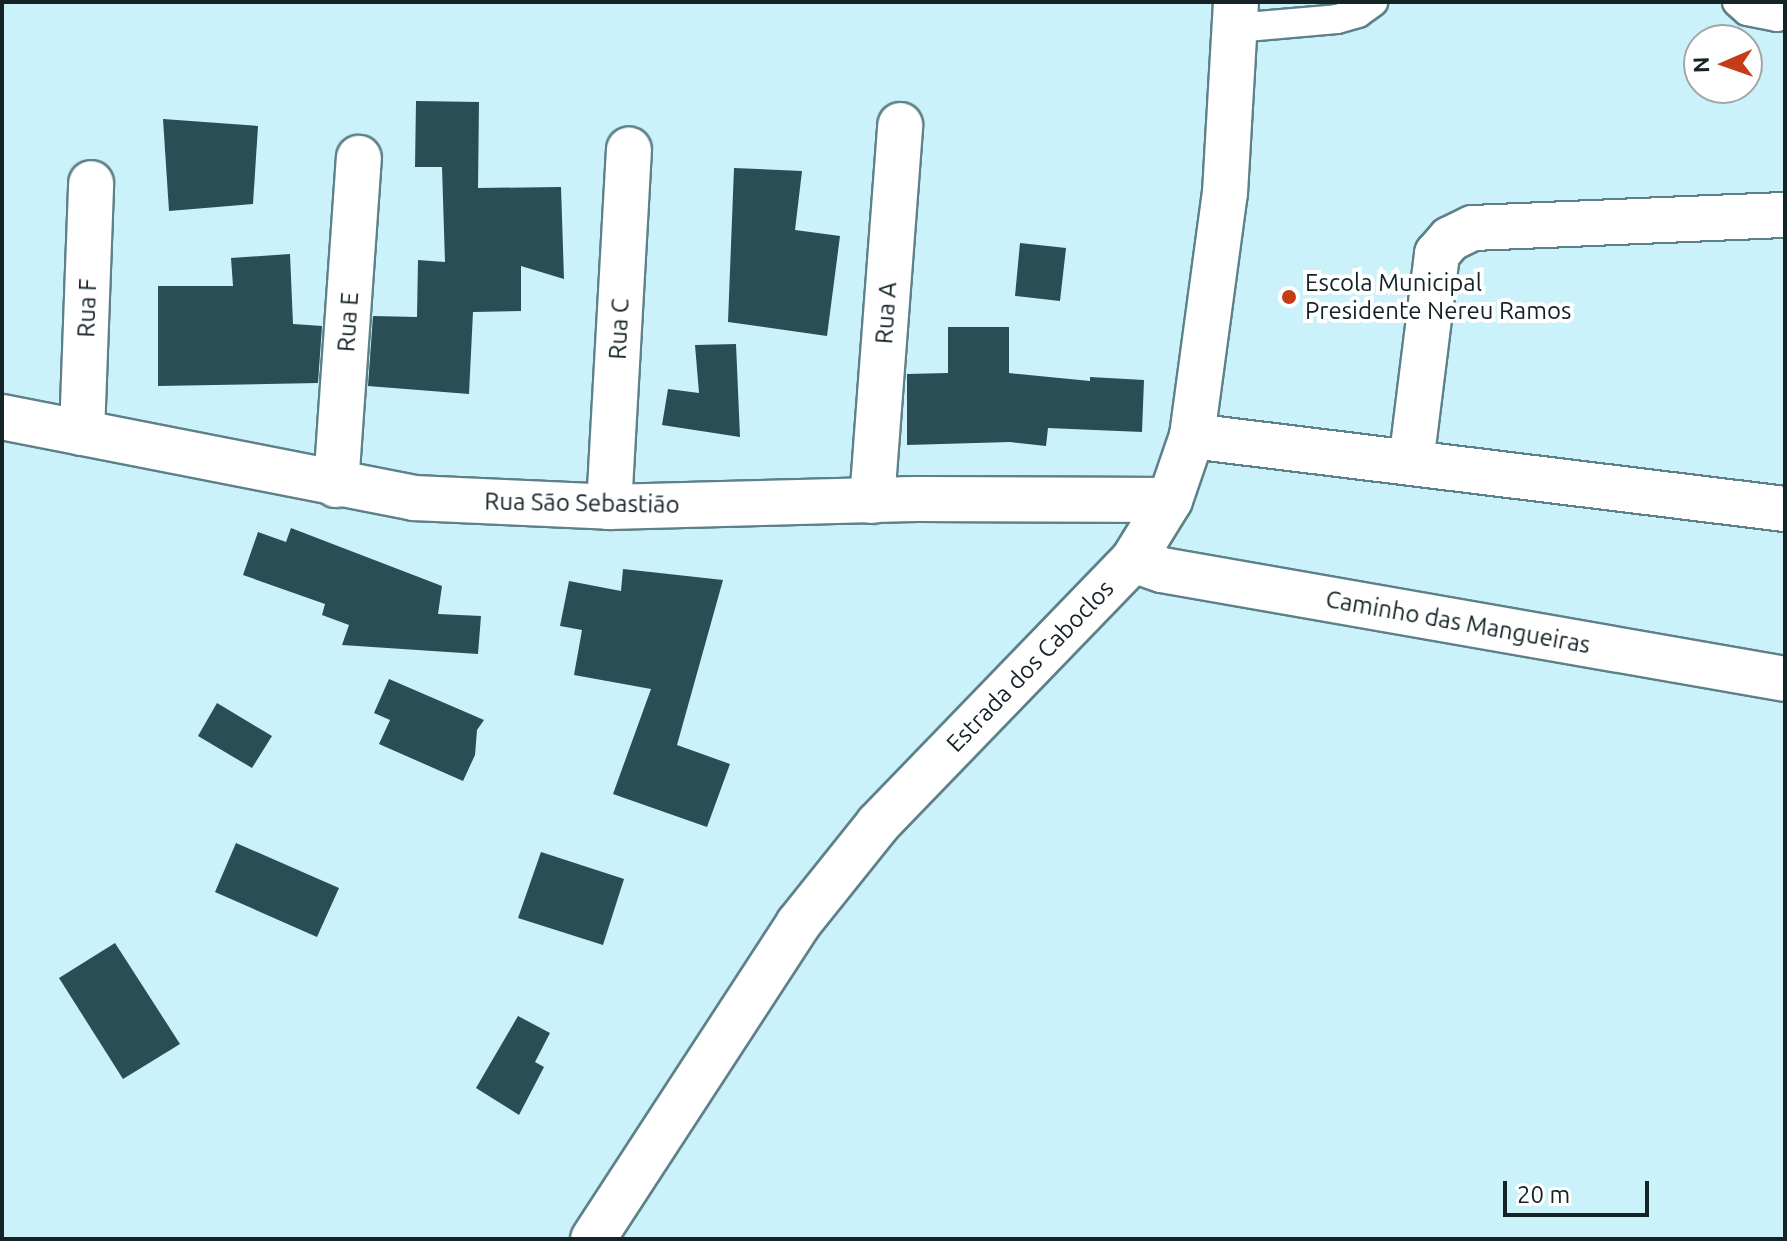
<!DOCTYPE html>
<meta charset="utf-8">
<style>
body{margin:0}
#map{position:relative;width:1787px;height:1241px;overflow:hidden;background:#cbf1fb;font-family:Ubuntu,sans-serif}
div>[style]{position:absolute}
.building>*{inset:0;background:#2b4d55}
.roads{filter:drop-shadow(2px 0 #5e8189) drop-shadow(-2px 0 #5e8189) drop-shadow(0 2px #5e8189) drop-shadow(0 -2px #5e8189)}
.service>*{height:28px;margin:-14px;padding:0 14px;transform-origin:14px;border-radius:14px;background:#fff}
.minor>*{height:44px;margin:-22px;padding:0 22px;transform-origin:22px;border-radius:22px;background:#fff}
.tertiary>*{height:44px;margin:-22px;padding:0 22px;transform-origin:22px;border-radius:22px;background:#fff}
.dots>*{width:22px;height:22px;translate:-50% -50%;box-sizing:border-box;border:4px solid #fff;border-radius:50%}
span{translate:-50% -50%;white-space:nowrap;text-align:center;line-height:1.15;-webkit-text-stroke:8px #fff;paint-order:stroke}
.poi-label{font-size:24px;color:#142326}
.left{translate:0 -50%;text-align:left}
.street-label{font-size:24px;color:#142326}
.frame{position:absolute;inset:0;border:4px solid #142326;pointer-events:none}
.north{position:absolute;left:1683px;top:24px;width:80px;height:80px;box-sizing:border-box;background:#fff;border:2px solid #a1a7a8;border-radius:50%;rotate:268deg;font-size:22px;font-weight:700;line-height:32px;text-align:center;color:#142326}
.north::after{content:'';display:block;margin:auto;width:28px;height:36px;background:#c53c17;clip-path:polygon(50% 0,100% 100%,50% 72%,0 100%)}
.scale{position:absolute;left:1503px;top:1181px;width:146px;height:36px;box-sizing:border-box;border:4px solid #142326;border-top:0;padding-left:10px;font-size:24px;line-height:28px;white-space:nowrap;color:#142326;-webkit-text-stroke:6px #fff;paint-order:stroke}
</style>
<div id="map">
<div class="building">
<div style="clip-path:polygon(416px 101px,479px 102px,478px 188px,561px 187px,564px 279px,521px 266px,521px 311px,473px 312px,469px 394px,368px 386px,373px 316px,417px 317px,418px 260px,445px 262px,442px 167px,415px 167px)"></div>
<div style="clip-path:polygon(163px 119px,258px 126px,253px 204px,169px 211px)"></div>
<div style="clip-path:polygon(734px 168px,802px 171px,795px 230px,840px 236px,827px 336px,728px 322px)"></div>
<div style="clip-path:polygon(1020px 243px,1066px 248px,1060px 301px,1015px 296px)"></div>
<div style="clip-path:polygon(290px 254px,293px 324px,322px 326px,318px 383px,158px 386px,158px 286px,233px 286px,231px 258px)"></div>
<div style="clip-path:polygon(948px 327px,1009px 327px,1009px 373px,1090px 381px,1090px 377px,1144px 380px,1142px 432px,1048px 428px,1046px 446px,1010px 442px,907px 445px,907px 374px,948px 373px)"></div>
<div style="clip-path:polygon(736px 344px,740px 437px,662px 425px,668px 389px,699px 393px,695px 345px)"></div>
<div style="clip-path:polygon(291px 528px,442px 586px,438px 614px,481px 616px,478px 654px,342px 645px,349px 625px,322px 615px,325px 604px,243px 575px,258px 532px,286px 542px)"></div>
<div style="clip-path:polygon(623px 569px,723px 580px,677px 745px,730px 764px,707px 827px,613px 794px,651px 689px,574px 675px,582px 630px,560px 626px,569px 581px,621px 591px)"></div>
<div style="clip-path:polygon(389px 679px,484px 720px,477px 730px,475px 755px,463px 781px,379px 744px,390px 720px,374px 713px)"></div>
<div style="clip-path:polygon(217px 703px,272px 736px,252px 768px,198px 736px)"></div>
<div style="clip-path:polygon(236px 843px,339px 888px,317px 937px,215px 892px)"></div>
<div style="clip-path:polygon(541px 852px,624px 879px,603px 945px,518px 918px)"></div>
<div style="clip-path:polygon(115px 943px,180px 1044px,123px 1079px,59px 978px)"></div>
<div style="clip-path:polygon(518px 1016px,550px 1033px,535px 1062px,544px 1067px,519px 1115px,476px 1088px)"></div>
</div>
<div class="roads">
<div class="service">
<div style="left:1737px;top:2px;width:13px;rotate:42deg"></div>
<div style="left:1747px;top:11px;width:31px;rotate:11deg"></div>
<div style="left:1777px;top:17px;width:8px;rotate:-14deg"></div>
<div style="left:1235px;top:28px;width:102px;rotate:-5deg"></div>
<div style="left:1337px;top:19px;width:22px;rotate:-16deg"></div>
<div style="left:1358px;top:13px;width:19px;rotate:-36deg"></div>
</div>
<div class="minor">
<div style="left:2px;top:417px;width:420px;rotate:11.1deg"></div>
<div style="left:414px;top:498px;width:195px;rotate:2.6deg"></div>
<div style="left:609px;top:507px;width:309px;rotate:-1.5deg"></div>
<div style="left:918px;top:499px;width:252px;rotate:0.2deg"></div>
<div style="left:82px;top:433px;width:250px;rotate:-87.9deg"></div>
<div style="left:1192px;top:436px;width:597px;rotate:7.02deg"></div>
<div style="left:1411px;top:463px;width:211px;rotate:-82.9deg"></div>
<div style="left:1437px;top:254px;width:20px;rotate:-49deg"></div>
<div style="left:1450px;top:239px;width:25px;rotate:-26deg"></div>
<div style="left:1473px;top:228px;width:312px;rotate:-2.4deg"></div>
<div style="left:336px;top:485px;width:328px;rotate:-86deg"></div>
<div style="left:872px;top:501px;width:377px;rotate:-85.7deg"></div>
<div style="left:609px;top:507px;width:358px;rotate:-86.8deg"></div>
<div style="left:1133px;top:560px;width:31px;rotate:19deg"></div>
<div style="left:1162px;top:570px;width:632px;rotate:9.92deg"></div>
</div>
<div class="tertiary">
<div style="left:593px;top:1239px;width:376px;rotate:-56.9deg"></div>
<div style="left:798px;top:924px;width:128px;rotate:-51.3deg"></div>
<div style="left:878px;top:824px;width:367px;rotate:-46deg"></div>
<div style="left:1133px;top:560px;width:70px;rotate:-58.3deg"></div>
<div style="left:1170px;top:500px;width:68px;rotate:-71deg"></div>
<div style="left:1192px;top:436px;width:245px;rotate:-82.3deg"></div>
<div style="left:1225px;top:193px;width:191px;rotate:-86.7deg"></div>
</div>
</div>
<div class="dots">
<div style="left:1289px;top:297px;background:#c53c17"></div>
</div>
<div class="poi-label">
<span class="left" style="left:1305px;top:297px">Escola Municipal<br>Presidente Nereu Ramos</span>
</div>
<div class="street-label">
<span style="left:87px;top:308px;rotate:-88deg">Rua F</span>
<span style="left:886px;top:313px;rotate:-86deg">Rua A</span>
<span style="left:348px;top:322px;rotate:-86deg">Rua E</span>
<span style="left:619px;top:329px;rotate:-87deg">Rua C</span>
<span style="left:582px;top:503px;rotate:1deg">Rua São Sebastião</span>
<span style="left:1458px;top:622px;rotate:10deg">Caminho das Mangueiras</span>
<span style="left:1030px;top:666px;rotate:-46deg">Estrada dos Caboclos</span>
</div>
<div class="frame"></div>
<div class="north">N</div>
<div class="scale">20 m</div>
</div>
